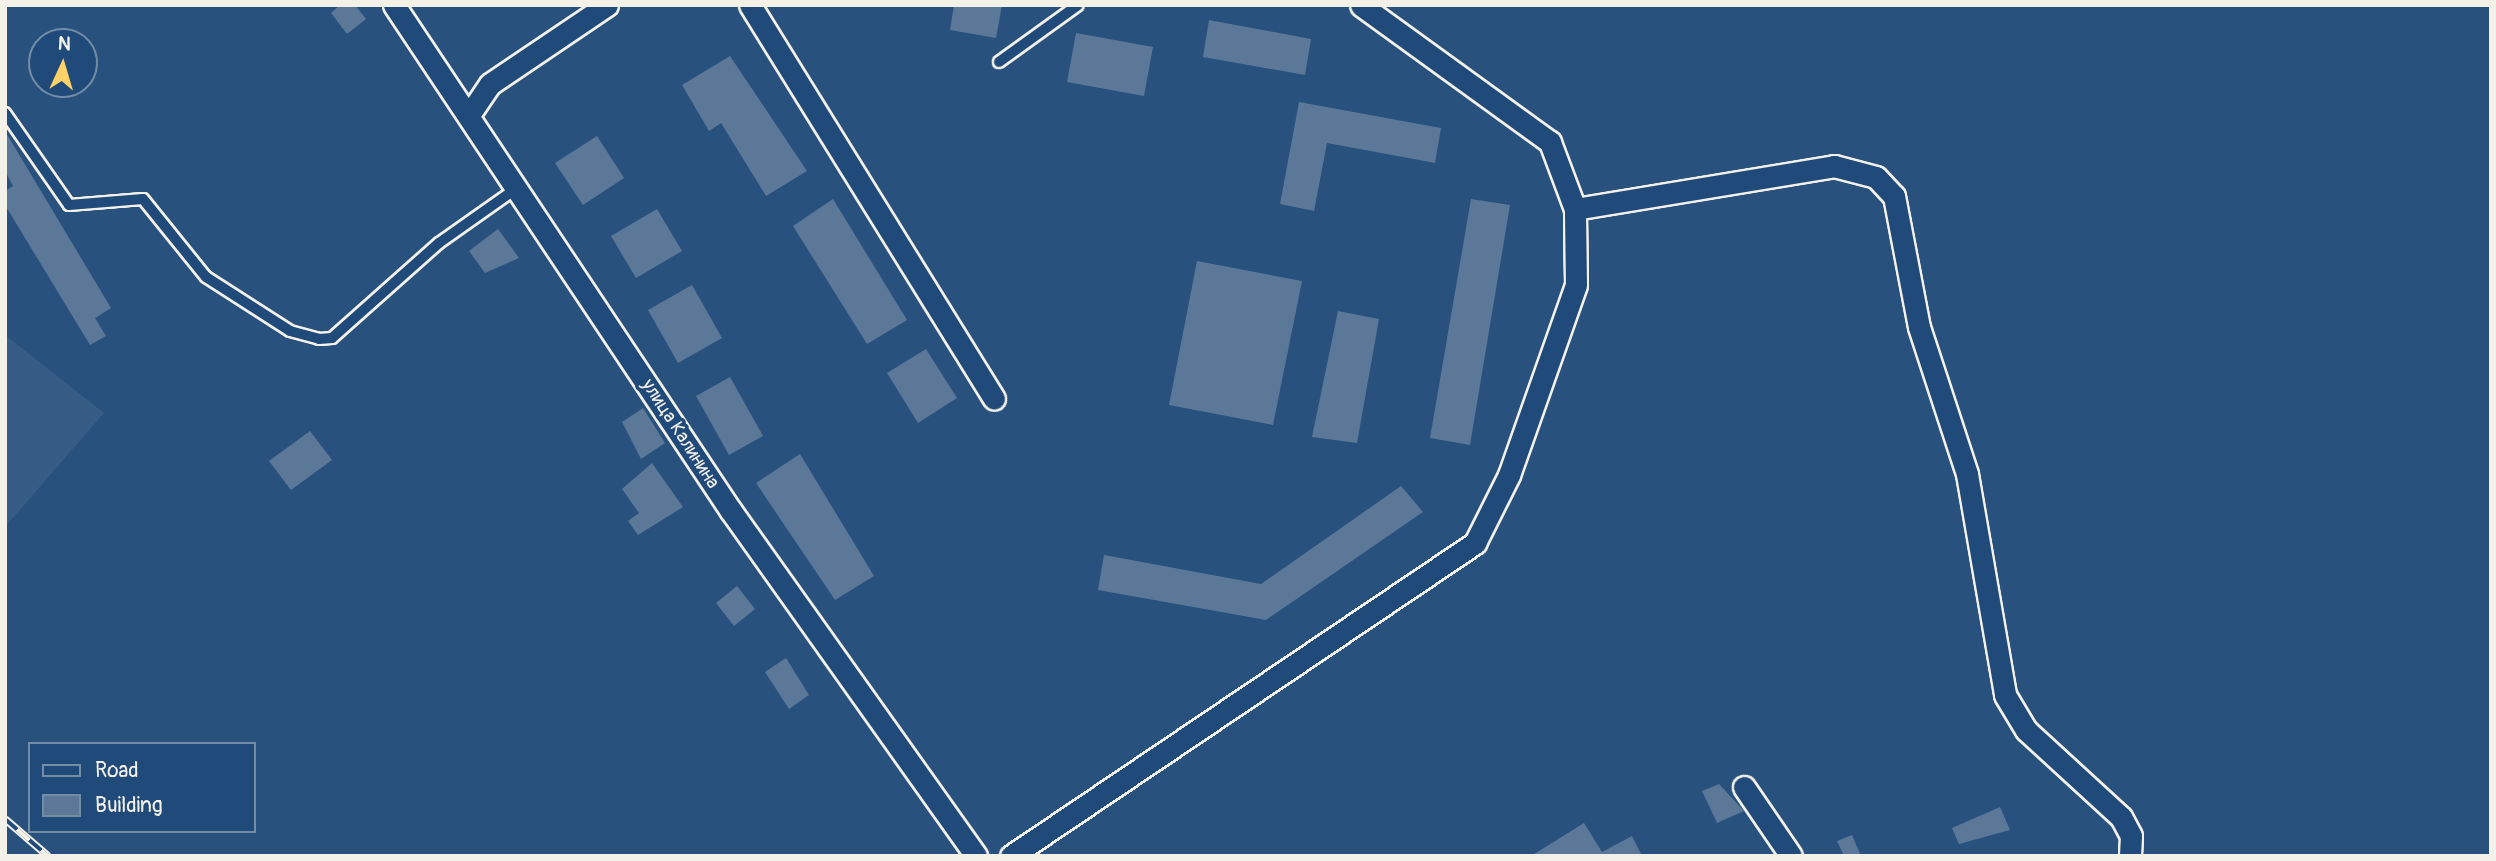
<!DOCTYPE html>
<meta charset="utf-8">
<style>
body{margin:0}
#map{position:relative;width:2496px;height:861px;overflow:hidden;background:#28517e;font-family:Pangolin,sans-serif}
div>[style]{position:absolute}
.built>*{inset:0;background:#375d86}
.building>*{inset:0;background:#5b7899}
.roads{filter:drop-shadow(2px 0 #f4f1e8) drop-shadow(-2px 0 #f4f1e8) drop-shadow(0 2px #f4f1e8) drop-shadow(0 -2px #f4f1e8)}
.service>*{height:10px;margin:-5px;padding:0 5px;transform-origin:5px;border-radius:5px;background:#1f4a7a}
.minor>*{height:21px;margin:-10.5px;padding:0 10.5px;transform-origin:10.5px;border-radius:10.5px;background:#1f4a7a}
.rail>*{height:8px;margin-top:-4px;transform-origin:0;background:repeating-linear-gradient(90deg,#1f4a7a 0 16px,#f4f1e8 0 32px);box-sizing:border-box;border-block:2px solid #f4f1e8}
span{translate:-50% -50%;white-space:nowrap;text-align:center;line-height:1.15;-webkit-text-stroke:7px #1f4a7a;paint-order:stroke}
.street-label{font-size:19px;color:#f4f1e8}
.frame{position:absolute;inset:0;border:7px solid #f4f1e8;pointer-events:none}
.legend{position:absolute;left:28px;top:742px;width:228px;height:91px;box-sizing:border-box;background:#1f4a7a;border:2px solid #748da6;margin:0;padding:9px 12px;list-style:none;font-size:21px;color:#f4f1e8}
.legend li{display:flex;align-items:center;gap:14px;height:35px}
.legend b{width:35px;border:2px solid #748da6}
.north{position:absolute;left:28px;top:28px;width:70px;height:70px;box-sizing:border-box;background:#1f4a7a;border:2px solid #748da6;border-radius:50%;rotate:4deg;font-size:19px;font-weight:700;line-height:28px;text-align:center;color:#f4f1e8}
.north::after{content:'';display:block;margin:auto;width:24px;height:32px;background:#ffd166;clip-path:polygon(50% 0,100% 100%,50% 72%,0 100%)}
</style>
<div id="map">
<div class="built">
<div style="clip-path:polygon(5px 335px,104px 413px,5px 527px)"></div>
</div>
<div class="building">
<div style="clip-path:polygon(340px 5px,355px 5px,366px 19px,347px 34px,331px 13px)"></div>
<div style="clip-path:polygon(954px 5px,1002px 5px,996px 38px,950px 30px)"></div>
<div style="clip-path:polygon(1209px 20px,1311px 39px,1305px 75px,1203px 57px)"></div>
<div style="clip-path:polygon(1076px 33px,1153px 47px,1144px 96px,1067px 82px)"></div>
<div style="clip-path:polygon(730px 56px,807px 171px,766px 196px,721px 123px,709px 131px,682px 85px)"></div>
<div style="clip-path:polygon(1299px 102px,1441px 128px,1435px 163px,1327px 143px,1314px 211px,1280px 204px)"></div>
<div style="clip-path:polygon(5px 131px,111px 308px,95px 318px,106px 336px,90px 345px,5px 205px,5px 191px,13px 186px,5px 171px)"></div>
<div style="clip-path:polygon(597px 136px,624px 178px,583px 205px,555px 163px)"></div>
<div style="clip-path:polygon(833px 199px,907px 320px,867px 344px,793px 226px)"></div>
<div style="clip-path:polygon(1471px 199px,1510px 205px,1470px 445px,1430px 438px)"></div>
<div style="clip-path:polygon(657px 209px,682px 251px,636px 278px,611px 236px)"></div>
<div style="clip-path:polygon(498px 229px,519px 258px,485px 273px,469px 251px)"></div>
<div style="clip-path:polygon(1197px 261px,1302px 281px,1273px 425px,1169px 405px)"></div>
<div style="clip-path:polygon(692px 285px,722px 338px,678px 363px,648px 310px)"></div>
<div style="clip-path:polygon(1338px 311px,1379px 319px,1357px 443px,1312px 437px)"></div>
<div style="clip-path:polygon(926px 349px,957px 398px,918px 423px,887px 373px)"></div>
<div style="clip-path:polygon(730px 377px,763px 436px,729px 455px,696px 396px)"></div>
<div style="clip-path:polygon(643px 408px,665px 443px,641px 459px,622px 422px)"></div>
<div style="clip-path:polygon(310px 431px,332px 460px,291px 490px,269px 461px)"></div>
<div style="clip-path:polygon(800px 454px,874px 576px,835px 600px,756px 483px)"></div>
<div style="clip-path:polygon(652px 463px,683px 507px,638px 535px,628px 521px,639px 513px,622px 489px)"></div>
<div style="clip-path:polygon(1401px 486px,1423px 512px,1266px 620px,1098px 590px,1104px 555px,1261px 584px)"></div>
<div style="clip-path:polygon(737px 586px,755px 609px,734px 626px,716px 603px)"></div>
<div style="clip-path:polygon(786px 658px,809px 695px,789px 709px,765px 672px)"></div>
<div style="clip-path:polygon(1719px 784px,1744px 811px,1717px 823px,1702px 791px)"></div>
<div style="clip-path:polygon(2000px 807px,2010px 830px,1959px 844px,1952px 828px)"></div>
<div style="clip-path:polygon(1584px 823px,1602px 852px,1632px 836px,1642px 856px,1531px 856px)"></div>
<div style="clip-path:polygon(1852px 835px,1861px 856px,1844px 856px,1837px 841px)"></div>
</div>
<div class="roads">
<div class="service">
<div style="left:999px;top:62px;width:97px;rotate:-35.8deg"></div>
<div style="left:5px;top:113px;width:112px;rotate:55.2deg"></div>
<div style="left:69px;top:205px;width:74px;rotate:-4.6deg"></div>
<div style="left:143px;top:199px;width:100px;rotate:51.1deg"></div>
<div style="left:206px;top:277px;width:100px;rotate:32.7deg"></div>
<div style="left:290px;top:331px;width:30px;rotate:15deg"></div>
<div style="left:319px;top:339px;width:13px;rotate:-4deg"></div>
<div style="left:332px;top:338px;width:143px;rotate:-41.6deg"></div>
<div style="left:439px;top:243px;width:95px;rotate:-35.2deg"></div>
</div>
<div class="minor">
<div style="left:394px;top:5px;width:608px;rotate:56.34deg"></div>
<div style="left:731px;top:511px;width:423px;rotate:54.6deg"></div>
<div style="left:750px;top:5px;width:463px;rotate:58.2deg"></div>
<div style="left:469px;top:115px;width:37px;rotate:-56deg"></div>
<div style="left:490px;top:84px;width:141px;rotate:-34deg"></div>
<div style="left:1575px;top:209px;width:263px;rotate:-9.4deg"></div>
<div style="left:1834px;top:166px;width:43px;rotate:14.7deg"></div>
<div style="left:1876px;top:177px;width:26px;rotate:47deg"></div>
<div style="left:1894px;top:196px;width:133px;rotate:79.2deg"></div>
<div style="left:1919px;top:327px;width:155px;rotate:71.9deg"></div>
<div style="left:1967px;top:474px;width:224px;rotate:80.2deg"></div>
<div style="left:2005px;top:695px;width:41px;rotate:59deg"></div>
<div style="left:2026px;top:730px;width:129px;rotate:42.5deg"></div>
<div style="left:2121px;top:817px;width:21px;rotate:62deg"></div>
<div style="left:2131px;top:836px;width:20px;rotate:93deg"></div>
<div style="left:1744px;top:787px;width:83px;rotate:55.7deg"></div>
<div style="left:1011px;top:856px;width:560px;rotate:-34deg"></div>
<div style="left:1475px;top:543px;width:76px;rotate:-63.4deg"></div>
<div style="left:1509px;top:475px;width:201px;rotate:-70.6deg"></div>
<div style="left:1576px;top:285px;width:76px;rotate:-90.8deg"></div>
<div style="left:1575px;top:209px;width:72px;rotate:-110.5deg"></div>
<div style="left:1550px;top:142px;width:233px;rotate:-144.1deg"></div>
</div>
</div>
<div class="rail">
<div style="left:5px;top:819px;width:57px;rotate:40.7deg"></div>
</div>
<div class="street-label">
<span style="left:680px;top:434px;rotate:57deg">улица Калинина</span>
</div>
<div class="frame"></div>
<ul class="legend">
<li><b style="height:9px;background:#1f4a7a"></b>Road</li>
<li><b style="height:19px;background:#5b7899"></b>Building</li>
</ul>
<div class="north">N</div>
</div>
